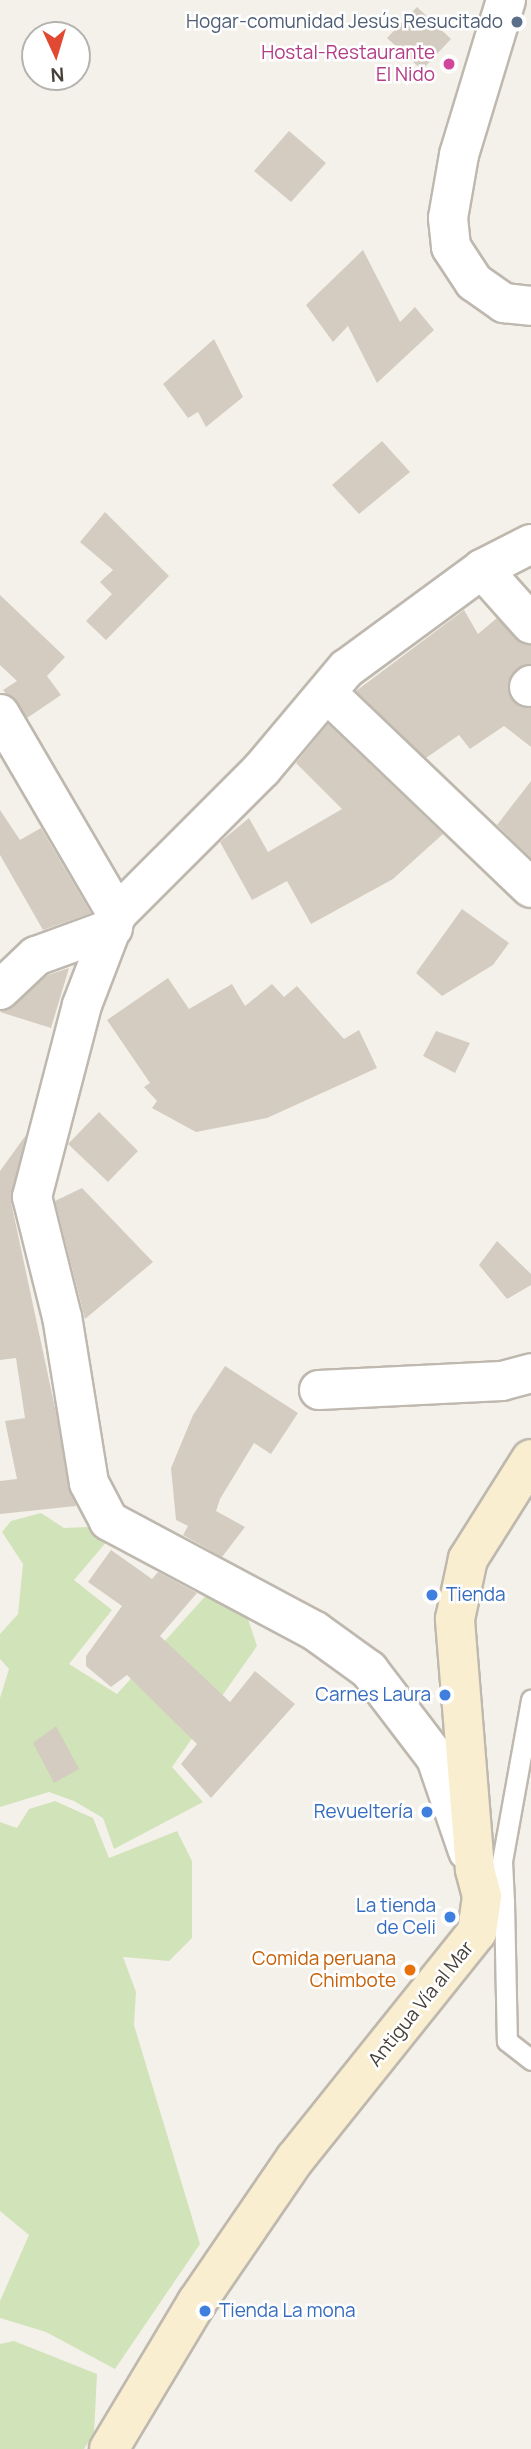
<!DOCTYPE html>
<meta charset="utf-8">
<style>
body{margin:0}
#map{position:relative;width:531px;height:2449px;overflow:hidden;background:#f4f1eb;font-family:Manrope,sans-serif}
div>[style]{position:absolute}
.green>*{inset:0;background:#d1e3b8}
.building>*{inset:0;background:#d4ccc1}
.roads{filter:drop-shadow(2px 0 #beb8ae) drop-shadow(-2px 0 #beb8ae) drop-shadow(0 2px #beb8ae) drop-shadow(0 -2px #beb8ae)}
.service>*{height:19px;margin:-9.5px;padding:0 9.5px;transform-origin:9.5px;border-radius:9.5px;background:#fff}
.minor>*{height:38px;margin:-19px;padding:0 19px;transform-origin:19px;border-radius:19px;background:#fff}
.tertiary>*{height:38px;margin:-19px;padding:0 19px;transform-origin:19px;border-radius:19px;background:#fff}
.secondary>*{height:38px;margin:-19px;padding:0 19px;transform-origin:19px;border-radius:19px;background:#f9eecf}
.dots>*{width:19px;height:19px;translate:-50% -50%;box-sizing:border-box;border:4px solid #fff;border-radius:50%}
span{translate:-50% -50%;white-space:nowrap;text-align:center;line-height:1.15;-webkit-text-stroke:5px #fff;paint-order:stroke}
.service-label{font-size:19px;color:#4e5e75}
.right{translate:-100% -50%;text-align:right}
.hotel-label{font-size:19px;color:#b23c85}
.shop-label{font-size:19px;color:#366cbe}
.left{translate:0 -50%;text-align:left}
.food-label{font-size:19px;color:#c56008}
.street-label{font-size:19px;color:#474139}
.north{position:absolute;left:21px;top:21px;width:70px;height:70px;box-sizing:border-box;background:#fff;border:2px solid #b5b3b0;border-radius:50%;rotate:176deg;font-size:19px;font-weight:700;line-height:28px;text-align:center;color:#474139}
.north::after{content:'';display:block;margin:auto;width:24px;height:32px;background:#e24933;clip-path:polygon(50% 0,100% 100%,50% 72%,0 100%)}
</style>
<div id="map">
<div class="green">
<div style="clip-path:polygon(41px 1513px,64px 1528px,87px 1527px,109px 1539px,74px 1580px,112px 1610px,69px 1664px,117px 1694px,210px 1591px,248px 1619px,257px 1646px,172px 1767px,203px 1802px,114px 1849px,103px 1818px,74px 1801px,49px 1792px,0 1807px,0 1698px,9px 1669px,0 1659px,0 1634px,18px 1614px,23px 1564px,2px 1532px,11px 1521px)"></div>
<div style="clip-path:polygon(55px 1801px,93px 1818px,109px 1858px,177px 1831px,192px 1861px,192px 1938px,169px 1961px,123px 1957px,136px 1992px,134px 2025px,200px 2244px,115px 2369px,46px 2332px,0 2318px,0 2301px,29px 2235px,0 2211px,0 1822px,17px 1828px,29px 1809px)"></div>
<div style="clip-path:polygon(14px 2341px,97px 2374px,94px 2433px,84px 2449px,0 2449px,0 2344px)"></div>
</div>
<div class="building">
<div style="clip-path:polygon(417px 7px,451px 39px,422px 70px,387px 38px)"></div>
<div style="clip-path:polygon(289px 131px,326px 163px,291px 202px,254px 171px)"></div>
<div style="clip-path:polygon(363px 250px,400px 322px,415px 307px,434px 330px,377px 383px,348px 326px,333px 342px,306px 305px)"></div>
<div style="clip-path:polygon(214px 339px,243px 397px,206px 427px,198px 412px,188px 418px,163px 384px)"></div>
<div style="clip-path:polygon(382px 441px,410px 472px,359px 514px,332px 485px)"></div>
<div style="clip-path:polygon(105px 512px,169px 576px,106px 640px,86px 621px,112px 594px,100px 582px,113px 570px,80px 542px)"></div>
<div style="clip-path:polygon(0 595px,65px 657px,47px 676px,61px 695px,27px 718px,3px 690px,17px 681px,0 665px)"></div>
<div style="clip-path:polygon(464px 610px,478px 634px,497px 618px,531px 645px,531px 664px,516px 670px,508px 682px,513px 702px,531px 708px,531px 747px,504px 726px,470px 749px,459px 735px,426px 758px,356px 691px)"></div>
<div style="clip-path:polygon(328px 724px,443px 834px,393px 879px,311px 924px,287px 881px,252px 900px,220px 842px,249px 818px,268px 852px,342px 809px,296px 763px)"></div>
<div style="clip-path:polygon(531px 781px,531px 858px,497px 825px)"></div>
<div style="clip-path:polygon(0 810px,20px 840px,41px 828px,91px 913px,43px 930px,0 855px)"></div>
<div style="clip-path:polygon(462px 909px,509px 943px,493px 965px,442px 996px,416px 973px)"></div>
<div style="clip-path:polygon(69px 968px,51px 1028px,0 1012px,48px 975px)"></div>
<div style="clip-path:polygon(168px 978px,189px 1009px,232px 984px,245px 1006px,272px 984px,284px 997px,297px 986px,344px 1039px,359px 1030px,377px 1068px,267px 1118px,196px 1132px,152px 1108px,157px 1101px,144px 1087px,150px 1083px,107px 1020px)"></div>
<div style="clip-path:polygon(436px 1031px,470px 1043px,455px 1073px,423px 1056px)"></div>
<div style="clip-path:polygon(99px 1112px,138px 1151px,108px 1182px,68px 1144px)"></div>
<div style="clip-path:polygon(26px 1135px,11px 1202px,76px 1506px,0 1514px,0 1481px,17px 1479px,5px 1421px,25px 1418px,16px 1358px,0 1360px,0 1171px)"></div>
<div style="clip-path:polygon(82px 1188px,153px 1262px,85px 1319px,55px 1201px)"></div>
<div style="clip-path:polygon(497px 1241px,531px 1274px,531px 1285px,507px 1299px,479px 1265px)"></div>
<div style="clip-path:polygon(225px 1366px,298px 1413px,271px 1454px,254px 1443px,220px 1499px,216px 1511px,245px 1527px,222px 1557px,183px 1535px,188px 1526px,176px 1520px,171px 1468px,193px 1415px)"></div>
<div style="clip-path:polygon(111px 1550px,152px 1579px,158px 1572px,197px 1593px,160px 1636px,230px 1702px,255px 1671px,295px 1704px,211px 1798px,181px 1764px,197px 1744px,127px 1675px,111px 1687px,86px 1666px,86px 1656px,122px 1606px,88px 1582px)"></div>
<div style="clip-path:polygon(56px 1726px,79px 1769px,54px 1783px,33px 1743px)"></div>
</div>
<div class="roads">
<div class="service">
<div style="left:484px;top:1881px;width:29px;rotate:46deg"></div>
<div style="left:504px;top:1902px;width:139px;rotate:88.8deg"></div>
<div style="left:507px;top:2041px;width:31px;rotate:38deg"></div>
<div style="left:504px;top:1902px;width:41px;rotate:-92.8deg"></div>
<div style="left:502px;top:1861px;width:164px;rotate:-79.8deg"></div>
</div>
<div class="minor">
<div style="left:482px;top:569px;width:74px;rotate:48.3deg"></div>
<div style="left:529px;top:687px;width:3px;rotate:-45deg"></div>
<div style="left:327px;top:693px;width:282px;rotate:43.7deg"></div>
<div style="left:0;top:714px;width:232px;rotate:59.7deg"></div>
<div style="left:0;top:990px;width:50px;rotate:-43.4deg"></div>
<div style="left:36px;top:956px;width:82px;rotate:-20deg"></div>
<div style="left:319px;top:1390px;width:183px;rotate:-2.8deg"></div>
<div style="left:502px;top:1381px;width:30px;rotate:-15deg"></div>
<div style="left:468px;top:1851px;width:98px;rotate:-109deg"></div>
<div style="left:436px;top:1758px;width:111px;rotate:-127.3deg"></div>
<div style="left:369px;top:1670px;width:67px;rotate:-144.2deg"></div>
<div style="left:315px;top:1631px;width:234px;rotate:-151.9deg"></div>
<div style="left:109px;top:1521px;width:43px;rotate:-117.8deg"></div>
<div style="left:89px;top:1483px;width:168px;rotate:-99.2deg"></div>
<div style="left:62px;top:1317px;width:124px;rotate:-104deg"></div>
<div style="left:32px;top:1197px;width:198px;rotate:-75.4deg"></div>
<div style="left:82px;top:1005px;width:97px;rotate:-69deg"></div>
<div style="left:117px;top:914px;width:205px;rotate:-45deg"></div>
<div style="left:262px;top:769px;width:131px;rotate:-50deg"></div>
<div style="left:346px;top:669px;width:169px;rotate:-36.3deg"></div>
<div style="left:482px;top:569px;width:55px;rotate:-27deg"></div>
</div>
<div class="tertiary">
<div style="left:506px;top:0;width:162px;rotate:106.9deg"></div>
<div style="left:459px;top:155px;width:64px;rotate:99.9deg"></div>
<div style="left:448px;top:218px;width:29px;rotate:84deg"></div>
<div style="left:451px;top:247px;width:42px;rotate:56.7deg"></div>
<div style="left:474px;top:282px;width:37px;rotate:35deg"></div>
<div style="left:504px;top:303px;width:27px;rotate:6deg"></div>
</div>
<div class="secondary">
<div style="left:109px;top:2449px;width:171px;rotate:-59.1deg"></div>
<div style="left:197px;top:2302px;width:173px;rotate:-55.6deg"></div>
<div style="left:295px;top:2159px;width:291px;rotate:-51.3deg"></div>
<div style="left:477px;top:1932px;width:36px;rotate:-82deg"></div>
<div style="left:482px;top:1896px;width:28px;rotate:-105deg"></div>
<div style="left:475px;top:1869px;width:251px;rotate:-94.6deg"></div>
<div style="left:455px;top:1619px;width:61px;rotate:-77.8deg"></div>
<div style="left:468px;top:1559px;width:118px;rotate:-57.8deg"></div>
</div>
</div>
<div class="dots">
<div style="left:517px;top:22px;background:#5c6f8a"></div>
<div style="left:449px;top:64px;background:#d1479c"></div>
<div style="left:432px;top:1595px;background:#3f7fe0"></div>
<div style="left:445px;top:1695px;background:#3f7fe0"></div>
<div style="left:427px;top:1812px;background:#3f7fe0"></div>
<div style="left:450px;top:1917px;background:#3f7fe0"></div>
<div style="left:410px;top:1970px;background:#e8710a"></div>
<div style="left:205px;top:2311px;background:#3f7fe0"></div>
</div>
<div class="service-label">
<span class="right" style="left:503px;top:22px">Hogar-comunidad Jesús Resucitado</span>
</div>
<div class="hotel-label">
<span class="right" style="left:435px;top:64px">Hostal-Restaurante<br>El Nido</span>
</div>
<div class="shop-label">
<span class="left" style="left:446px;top:1595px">Tienda</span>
<span class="right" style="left:431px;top:1695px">Carnes Laura</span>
<span class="right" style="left:413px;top:1812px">Revueltería</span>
<span class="right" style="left:436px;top:1917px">La tienda<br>de Celi</span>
<span class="left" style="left:219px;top:2311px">Tienda La mona</span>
</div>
<div class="food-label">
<span class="right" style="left:396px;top:1970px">Comida peruana<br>Chimbote</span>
</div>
<div class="street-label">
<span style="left:421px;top:2004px;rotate:-51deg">Antigua Vía al Mar</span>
</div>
<div class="north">N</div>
</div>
